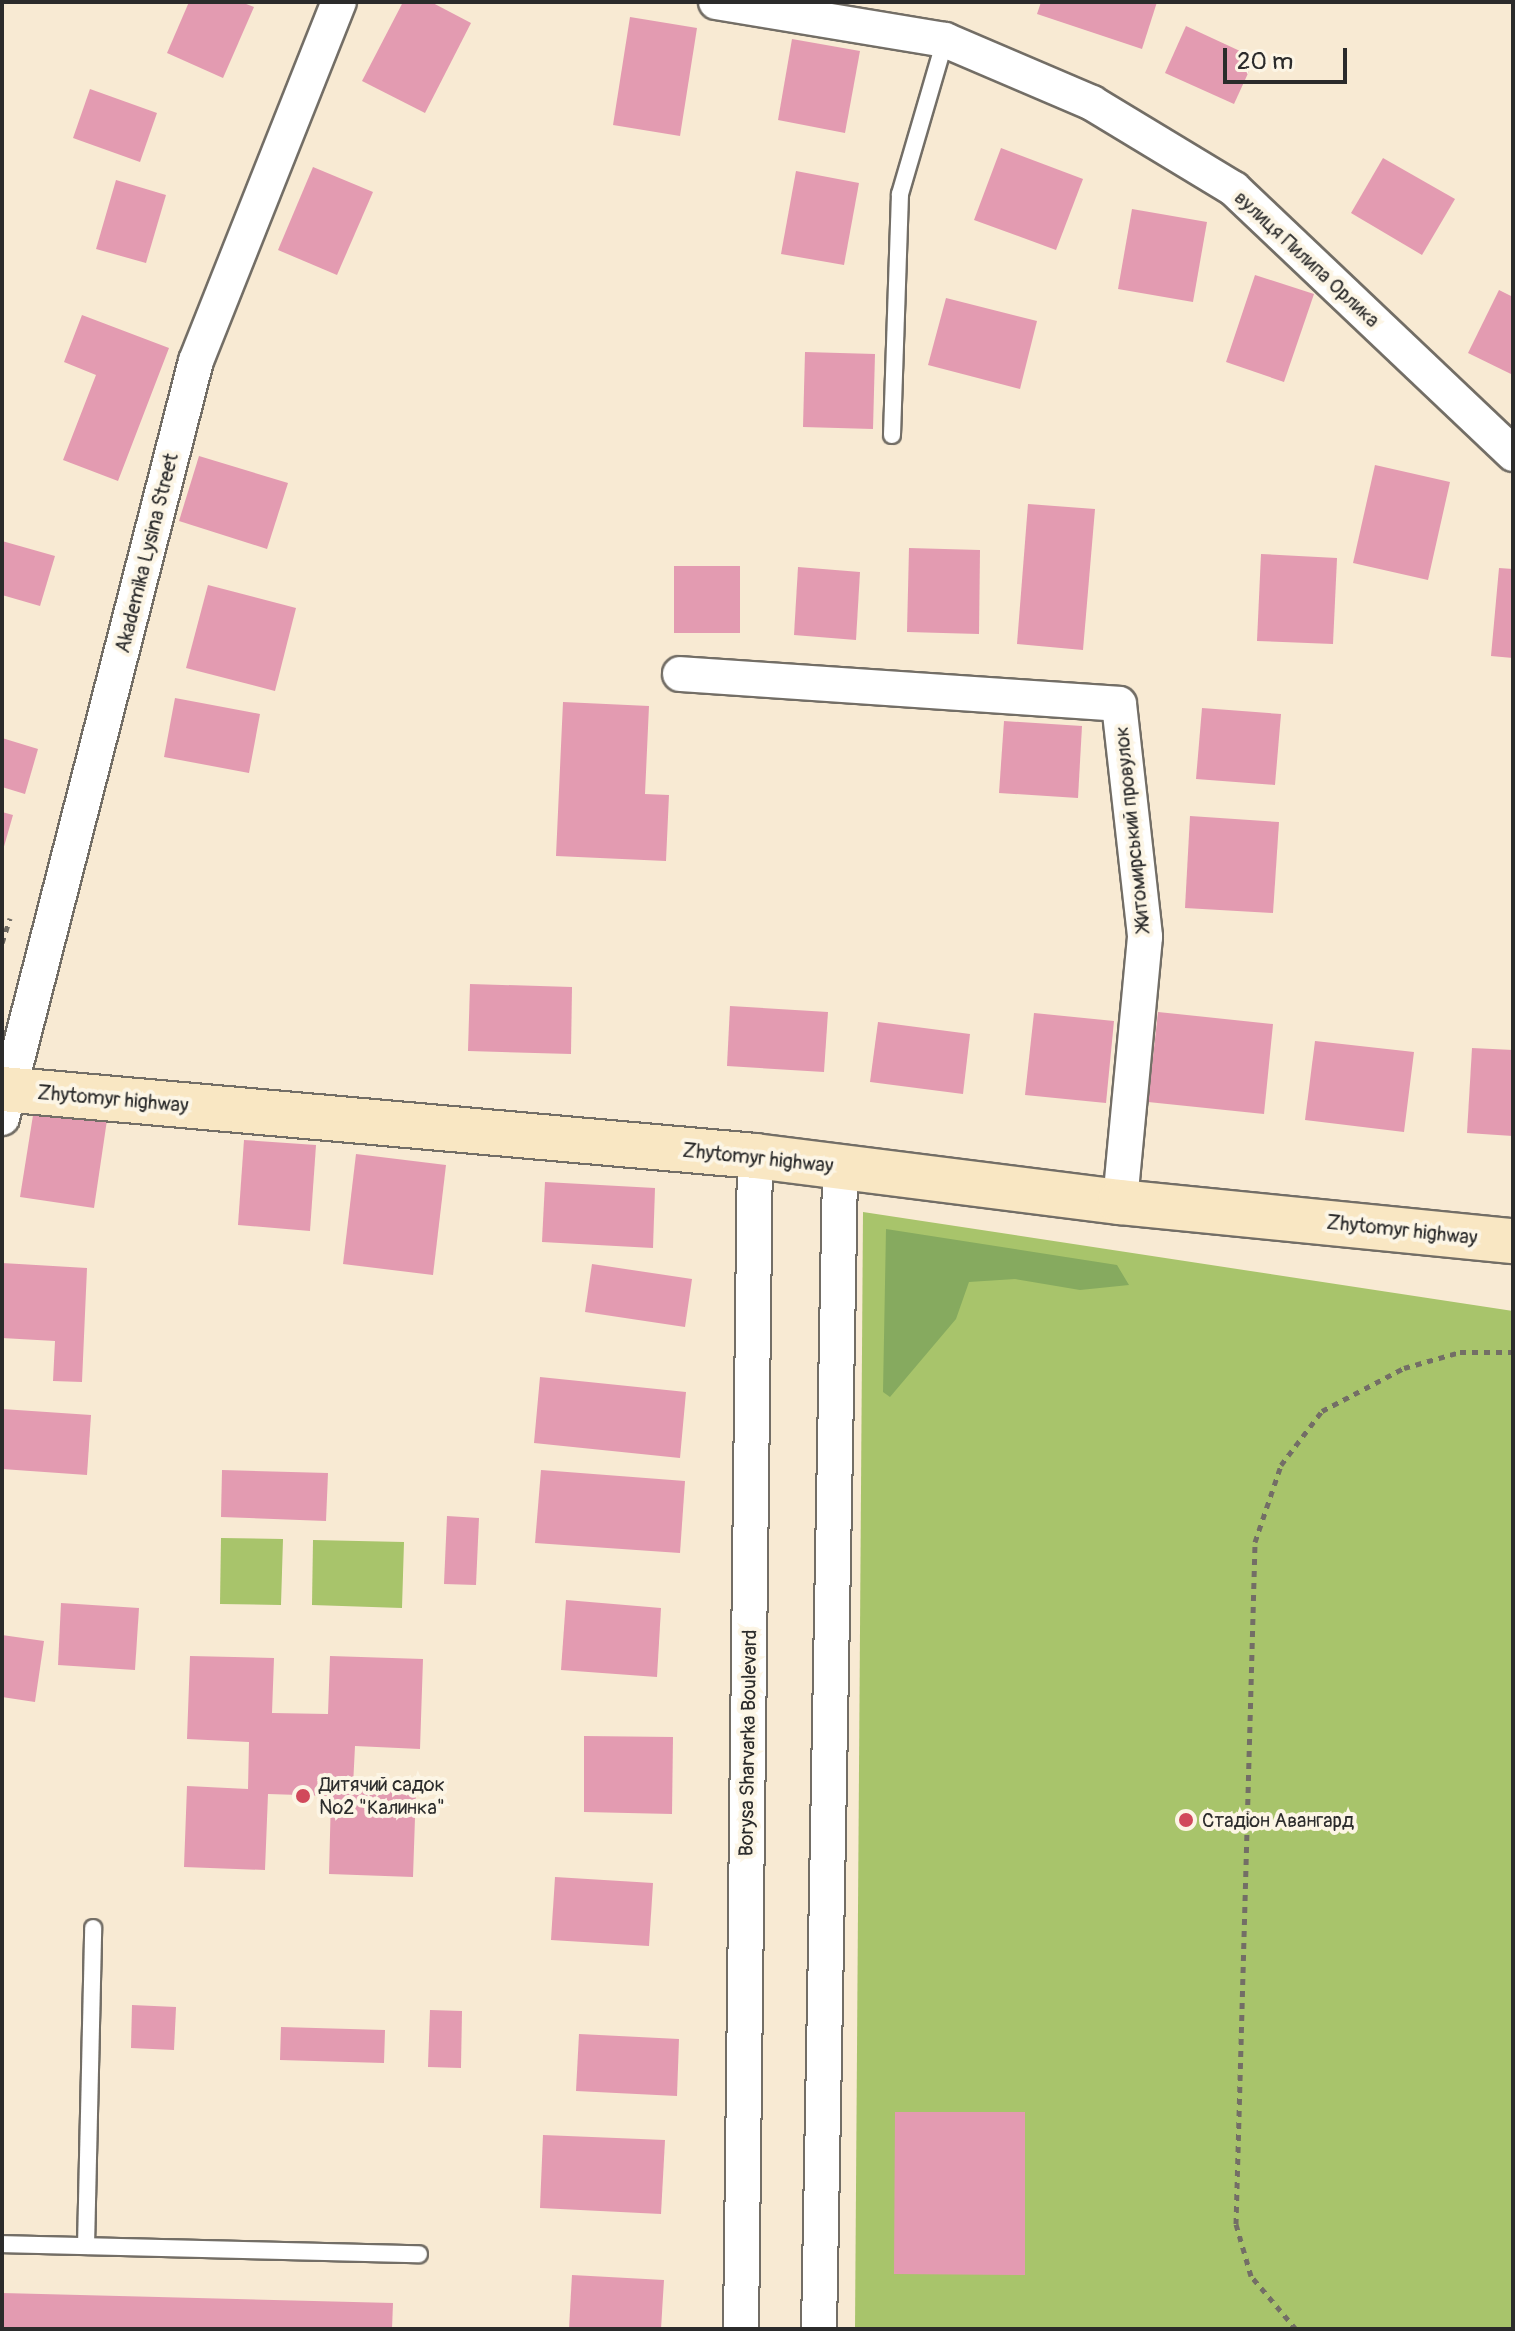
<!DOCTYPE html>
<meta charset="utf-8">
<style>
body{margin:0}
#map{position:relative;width:1515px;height:2331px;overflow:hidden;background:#f8ead3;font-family:Pangolin,sans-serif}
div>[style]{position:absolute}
.green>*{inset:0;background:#a8c46b}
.forest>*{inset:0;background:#86aa5f}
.building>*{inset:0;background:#e39bb1}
.path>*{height:5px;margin-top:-2.5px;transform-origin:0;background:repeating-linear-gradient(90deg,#736e66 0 6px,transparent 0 12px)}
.roads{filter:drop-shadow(2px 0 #736e66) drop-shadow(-2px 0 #736e66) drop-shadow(0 2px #736e66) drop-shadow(0 -2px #736e66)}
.lane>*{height:16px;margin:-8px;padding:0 8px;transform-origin:8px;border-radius:8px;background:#fff}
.street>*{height:34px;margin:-17px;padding:0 17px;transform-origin:17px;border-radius:17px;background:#fff}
.secondary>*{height:44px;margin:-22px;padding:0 22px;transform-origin:22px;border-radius:22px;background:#f9e7c3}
.dots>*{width:22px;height:22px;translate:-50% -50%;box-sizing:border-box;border:4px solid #fcf5e5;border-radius:50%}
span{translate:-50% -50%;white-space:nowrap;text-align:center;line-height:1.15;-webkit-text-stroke:8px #fcf5e5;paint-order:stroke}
.street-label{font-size:20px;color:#2b2b2b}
.poi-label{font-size:20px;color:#2b2b2b}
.left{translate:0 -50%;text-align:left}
.frame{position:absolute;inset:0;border:4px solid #2b2b2b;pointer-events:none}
.scale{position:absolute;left:1223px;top:48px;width:124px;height:36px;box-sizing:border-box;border:4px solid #2b2b2b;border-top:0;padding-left:10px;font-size:24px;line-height:28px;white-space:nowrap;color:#2b2b2b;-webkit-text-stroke:6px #fcf5e5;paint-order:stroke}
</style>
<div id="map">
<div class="green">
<div style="clip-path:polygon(863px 1212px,1513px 1311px,1513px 2329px,855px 2329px)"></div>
<div style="clip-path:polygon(221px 1538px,283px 1539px,281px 1605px,220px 1604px)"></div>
<div style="clip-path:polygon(313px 1540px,404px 1542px,402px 1608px,312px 1605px)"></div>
</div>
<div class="forest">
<div style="clip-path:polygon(886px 1229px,1117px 1265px,1129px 1285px,1080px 1290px,1015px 1279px,969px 1282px,956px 1319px,890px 1397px,883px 1392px)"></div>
</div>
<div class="building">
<div style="clip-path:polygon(189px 2px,241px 2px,254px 7px,223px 78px,167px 53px)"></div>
<div style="clip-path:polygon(403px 2px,431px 2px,471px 23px,425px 113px,362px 81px)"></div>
<div style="clip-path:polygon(1041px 2px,1157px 2px,1142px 49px,1037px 14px)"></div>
<div style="clip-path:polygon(630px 17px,697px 28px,680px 136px,613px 125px)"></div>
<div style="clip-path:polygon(1186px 26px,1255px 58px,1234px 104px,1165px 73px)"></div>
<div style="clip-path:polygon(792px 39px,860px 51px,845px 133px,778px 120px)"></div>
<div style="clip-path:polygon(90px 89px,157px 113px,140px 162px,73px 138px)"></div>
<div style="clip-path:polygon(1001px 148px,1083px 179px,1056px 250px,974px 220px)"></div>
<div style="clip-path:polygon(1383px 158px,1455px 199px,1422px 255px,1351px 213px)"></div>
<div style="clip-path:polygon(313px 167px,373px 192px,337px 275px,278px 250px)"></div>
<div style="clip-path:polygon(796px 171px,859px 183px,844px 265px,781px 254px)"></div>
<div style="clip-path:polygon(116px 180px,166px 195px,146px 263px,96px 249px)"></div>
<div style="clip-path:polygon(1132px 209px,1207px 222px,1193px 302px,1118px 289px)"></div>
<div style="clip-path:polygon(1255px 275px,1314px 294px,1284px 382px,1226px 362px)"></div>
<div style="clip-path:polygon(1499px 290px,1513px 297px,1513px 375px,1468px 353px)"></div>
<div style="clip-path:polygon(946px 298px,1037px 321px,1020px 389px,928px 365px)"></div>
<div style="clip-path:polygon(82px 315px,169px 348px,118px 481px,63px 460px,96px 375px,64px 362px)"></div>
<div style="clip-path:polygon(805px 352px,875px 354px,873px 429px,803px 427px)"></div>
<div style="clip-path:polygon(199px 456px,288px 483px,267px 549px,179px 521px)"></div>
<div style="clip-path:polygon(1375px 465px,1450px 482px,1428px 580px,1353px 563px)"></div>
<div style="clip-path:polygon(1028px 504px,1095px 509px,1083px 650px,1017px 644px)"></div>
<div style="clip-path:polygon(2px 541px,55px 556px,40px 606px,2px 595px)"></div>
<div style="clip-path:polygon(909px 548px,980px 550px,979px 634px,907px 632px)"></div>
<div style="clip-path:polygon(1261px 554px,1337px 558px,1333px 644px,1257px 641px)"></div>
<div style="clip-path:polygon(674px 566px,740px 566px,740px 633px,674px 633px)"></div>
<div style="clip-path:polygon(798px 567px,860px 572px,856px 640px,794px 635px)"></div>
<div style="clip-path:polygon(1499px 568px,1513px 569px,1513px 658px,1491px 656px)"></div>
<div style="clip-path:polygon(208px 585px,296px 608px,275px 691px,186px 668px)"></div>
<div style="clip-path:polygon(175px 698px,260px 714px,249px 773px,164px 757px)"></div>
<div style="clip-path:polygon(563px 702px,649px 706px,645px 794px,669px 795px,666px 861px,556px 856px)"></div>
<div style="clip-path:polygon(1202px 708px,1281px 714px,1275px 785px,1196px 779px)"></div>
<div style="clip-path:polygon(1004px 721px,1082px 726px,1078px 798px,999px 793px)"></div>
<div style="clip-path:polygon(2px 738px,38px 749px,25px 794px,2px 787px)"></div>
<div style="clip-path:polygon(2px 812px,13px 815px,3px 850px,2px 850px)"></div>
<div style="clip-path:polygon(1190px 816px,1279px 822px,1273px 913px,1185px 908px)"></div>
<div style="clip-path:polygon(470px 984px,572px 987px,571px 1054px,468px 1051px)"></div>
<div style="clip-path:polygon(730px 1006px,828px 1012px,824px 1072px,727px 1066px)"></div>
<div style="clip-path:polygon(1158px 1012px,1273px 1024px,1264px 1114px,1148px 1102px)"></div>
<div style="clip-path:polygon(1034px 1013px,1114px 1021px,1106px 1103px,1025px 1095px)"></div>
<div style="clip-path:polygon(878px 1022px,970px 1034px,963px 1094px,870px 1082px)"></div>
<div style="clip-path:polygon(1315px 1041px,1414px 1052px,1404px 1132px,1305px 1120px)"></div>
<div style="clip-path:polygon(1472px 1048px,1513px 1050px,1513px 1136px,1467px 1133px)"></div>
<div style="clip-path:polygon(34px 1109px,107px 1120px,94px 1208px,20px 1197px)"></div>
<div style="clip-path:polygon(244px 1140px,316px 1145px,310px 1231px,238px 1225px)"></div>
<div style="clip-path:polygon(356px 1154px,446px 1165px,433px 1275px,343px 1264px)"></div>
<div style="clip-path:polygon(545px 1182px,655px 1188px,653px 1248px,542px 1242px)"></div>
<div style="clip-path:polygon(2px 1263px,87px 1268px,82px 1382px,53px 1381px,55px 1341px,2px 1338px)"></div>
<div style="clip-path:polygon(592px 1264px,692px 1279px,685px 1327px,585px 1312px)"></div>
<div style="clip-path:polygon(540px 1377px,686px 1392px,680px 1458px,534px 1443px)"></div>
<div style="clip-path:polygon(2px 1409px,91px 1415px,87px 1475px,2px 1469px)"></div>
<div style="clip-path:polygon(222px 1470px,328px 1473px,326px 1521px,221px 1517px)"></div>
<div style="clip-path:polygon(541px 1470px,685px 1481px,680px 1553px,535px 1543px)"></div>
<div style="clip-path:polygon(447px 1516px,479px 1518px,476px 1585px,444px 1584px)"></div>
<div style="clip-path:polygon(566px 1600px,661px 1608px,657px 1677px,561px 1670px)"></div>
<div style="clip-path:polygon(61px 1603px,139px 1608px,135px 1670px,58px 1665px)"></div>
<div style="clip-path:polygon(2px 1635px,44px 1641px,35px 1702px,2px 1697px)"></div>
<div style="clip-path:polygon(190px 1656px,274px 1658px,272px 1713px,328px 1714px,330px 1656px,423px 1659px,420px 1749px,355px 1746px,353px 1786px,416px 1788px,413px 1877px,329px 1874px,331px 1796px,268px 1794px,265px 1870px,184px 1867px,187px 1786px,248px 1789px,249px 1742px,187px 1739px)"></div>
<div style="clip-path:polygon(584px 1736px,673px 1737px,672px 1814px,584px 1812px)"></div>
<div style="clip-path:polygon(555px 1877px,653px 1883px,649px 1946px,551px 1940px)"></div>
<div style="clip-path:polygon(132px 2005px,176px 2007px,174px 2050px,131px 2048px)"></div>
<div style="clip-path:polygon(430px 2010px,462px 2011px,461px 2068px,428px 2067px)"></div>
<div style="clip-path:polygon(281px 2027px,385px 2030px,384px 2063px,280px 2060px)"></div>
<div style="clip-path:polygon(579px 2034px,679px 2039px,677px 2096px,576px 2091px)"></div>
<div style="clip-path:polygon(895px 2112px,1025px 2112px,1025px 2275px,894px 2274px)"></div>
<div style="clip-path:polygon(543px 2135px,665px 2140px,661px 2214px,540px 2208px)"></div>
<div style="clip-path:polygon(572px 2275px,664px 2280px,661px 2329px,569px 2329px)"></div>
<div style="clip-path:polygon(2px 2293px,393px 2303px,392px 2329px,2px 2329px)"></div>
</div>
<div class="path">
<div style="left:2px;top:943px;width:26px;rotate:-72deg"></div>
<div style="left:1296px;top:2329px;width:70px;rotate:-130.3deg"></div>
<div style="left:1251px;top:2276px;width:54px;rotate:-106.1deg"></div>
<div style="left:1236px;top:2224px;width:682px;rotate:-88.4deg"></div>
<div style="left:1255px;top:1542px;width:81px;rotate:-71.3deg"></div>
<div style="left:1281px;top:1465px;width:68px;rotate:-52.8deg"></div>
<div style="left:1322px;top:1411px;width:93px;rotate:-27.7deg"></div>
<div style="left:1404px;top:1368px;width:58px;rotate:-15.9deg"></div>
<div style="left:1460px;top:1352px;width:53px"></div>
</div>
<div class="roads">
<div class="lane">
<div style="left:892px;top:435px;width:241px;rotate:-88.1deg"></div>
<div style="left:900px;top:194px;width:160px;rotate:-73.7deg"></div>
<div style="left:2px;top:2244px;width:417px;rotate:1.4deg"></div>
<div style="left:86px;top:2246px;width:318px;rotate:-88.7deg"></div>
</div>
<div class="street">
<div style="left:716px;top:2px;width:232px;rotate:9.4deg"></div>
<div style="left:945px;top:40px;width:160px;rotate:23.2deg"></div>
<div style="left:1092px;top:103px;width:166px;rotate:31.2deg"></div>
<div style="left:1234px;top:189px;width:385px;rotate:43.5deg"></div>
<div style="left:680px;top:674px;width:440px;rotate:3.9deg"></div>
<div style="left:1119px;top:704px;width:234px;rotate:83.6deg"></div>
<div style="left:1145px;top:937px;width:266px;rotate:95.4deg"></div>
<div style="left:2px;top:1118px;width:781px;rotate:-75.63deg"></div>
<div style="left:196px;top:361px;width:386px;rotate:-68.3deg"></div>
<div style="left:741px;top:2329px;width:1173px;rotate:-89.32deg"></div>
<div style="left:819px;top:2329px;width:1162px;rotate:-88.96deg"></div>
</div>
<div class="secondary">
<div style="left:2px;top:1089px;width:756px;rotate:5.08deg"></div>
<div style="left:755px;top:1156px;width:368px;rotate:7.2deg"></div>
<div style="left:1120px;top:1202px;width:395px;rotate:5.7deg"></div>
</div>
</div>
<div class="dots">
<div style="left:303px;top:1796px;background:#d1495b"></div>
<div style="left:1186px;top:1820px;background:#d1495b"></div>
</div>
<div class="street-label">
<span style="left:1307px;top:259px;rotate:43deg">вулиця Пилипа Орлика</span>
<span style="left:147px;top:553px;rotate:-76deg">Akademika Lysina Street</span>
<span style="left:1132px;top:829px;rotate:-96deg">Житомирський провулок</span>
<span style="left:113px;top:1099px;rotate:5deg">Zhytomyr highway</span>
<span style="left:758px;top:1158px;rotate:6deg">Zhytomyr highway</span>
<span style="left:1402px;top:1230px;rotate:6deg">Zhytomyr highway</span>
<span style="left:748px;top:1743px;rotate:-89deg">Borysa Sharvarka Boulevard</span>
</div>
<div class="poi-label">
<span class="left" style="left:319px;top:1796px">Дитячий садок<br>№2 "Калинка"</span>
<span class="left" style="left:1202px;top:1820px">Стадіон Авангард</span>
</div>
<div class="frame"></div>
<div class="scale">20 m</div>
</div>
